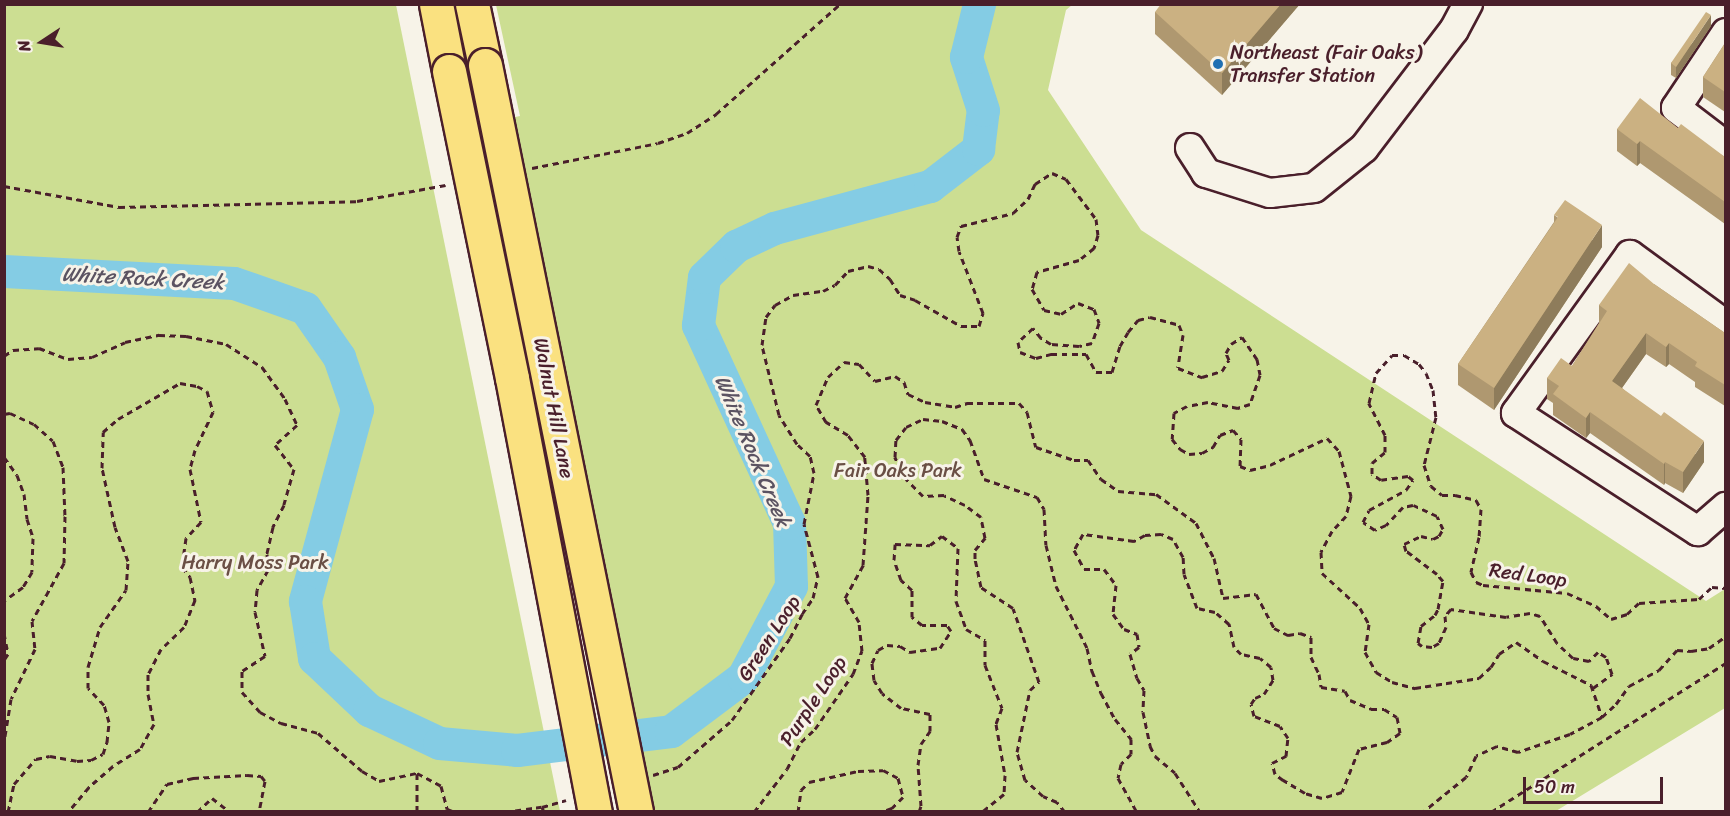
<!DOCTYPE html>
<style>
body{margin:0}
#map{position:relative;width:1730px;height:816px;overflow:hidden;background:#f7f3e8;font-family:Sriracha,sans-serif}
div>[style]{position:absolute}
.green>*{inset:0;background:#ccde92}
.river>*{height:33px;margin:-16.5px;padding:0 16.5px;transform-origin:16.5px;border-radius:16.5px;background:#84cce4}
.path>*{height:3px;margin-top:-1.5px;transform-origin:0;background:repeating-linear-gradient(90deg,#4a1f2b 0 6px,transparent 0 10.5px)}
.roads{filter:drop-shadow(2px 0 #4a1f2b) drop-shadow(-2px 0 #4a1f2b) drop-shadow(0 2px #4a1f2b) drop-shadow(0 -2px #4a1f2b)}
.minor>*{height:28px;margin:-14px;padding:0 14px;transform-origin:14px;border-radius:14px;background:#f7f3e8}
.major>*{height:33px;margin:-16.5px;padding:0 16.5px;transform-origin:16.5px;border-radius:16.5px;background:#fae180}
.bridges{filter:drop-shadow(2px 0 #4a1f2b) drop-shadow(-2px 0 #4a1f2b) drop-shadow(0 2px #4a1f2b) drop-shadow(0 -2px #4a1f2b)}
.major-bridge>*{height:33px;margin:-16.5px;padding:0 16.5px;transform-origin:16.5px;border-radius:16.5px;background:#fae180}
.wall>*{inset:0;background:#af9870}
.shaded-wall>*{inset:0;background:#8e7c5b}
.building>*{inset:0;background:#cbb182}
.dots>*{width:16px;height:16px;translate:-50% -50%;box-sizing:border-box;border:3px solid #f7f3e8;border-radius:50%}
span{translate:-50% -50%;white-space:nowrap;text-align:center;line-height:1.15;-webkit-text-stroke:6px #f7f3e8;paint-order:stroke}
.poi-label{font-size:20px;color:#4a1f2b}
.left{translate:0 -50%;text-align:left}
.street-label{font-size:20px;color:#4a1f2b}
.park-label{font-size:20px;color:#6a4f45}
.water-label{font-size:21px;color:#5b5362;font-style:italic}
.frame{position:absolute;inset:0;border:6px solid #4a1f2b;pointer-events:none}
.north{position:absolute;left:12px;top:12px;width:60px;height:60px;-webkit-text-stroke:4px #f7f3e8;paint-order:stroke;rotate:258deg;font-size:16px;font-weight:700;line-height:24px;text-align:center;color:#4a1f2b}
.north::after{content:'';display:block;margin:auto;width:21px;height:27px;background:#4a1f2b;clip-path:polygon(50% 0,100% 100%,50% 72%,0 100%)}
.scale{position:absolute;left:1523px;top:777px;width:140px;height:27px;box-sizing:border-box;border:3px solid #4a1f2b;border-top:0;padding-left:8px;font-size:18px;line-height:21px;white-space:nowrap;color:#4a1f2b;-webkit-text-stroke:4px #f7f3e8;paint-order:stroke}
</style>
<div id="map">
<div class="green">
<div style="clip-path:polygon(5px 4px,396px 5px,560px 811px,5px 811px)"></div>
<div style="clip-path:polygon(496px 5px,1072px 5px,1066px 10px,1048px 90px,1141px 230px,1706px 601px,1725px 589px,1725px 708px,1556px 811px,622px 811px,478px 125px,520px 116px)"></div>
</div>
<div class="river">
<div style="left:4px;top:271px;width:230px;rotate:3deg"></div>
<div style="left:234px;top:283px;width:75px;rotate:19.4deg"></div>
<div style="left:305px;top:308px;width:60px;rotate:55.2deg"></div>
<div style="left:339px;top:357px;width:55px;rotate:70.9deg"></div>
<div style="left:357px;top:409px;width:199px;rotate:105.2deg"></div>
<div style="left:305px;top:601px;width:58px;rotate:81deg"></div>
<div style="left:314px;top:658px;width:76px;rotate:43.4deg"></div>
<div style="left:369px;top:710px;width:77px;rotate:25.2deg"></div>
<div style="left:439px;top:743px;width:78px;rotate:5.1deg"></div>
<div style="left:517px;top:750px;width:155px;rotate:-7deg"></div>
<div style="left:671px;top:731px;width:90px;rotate:-36.9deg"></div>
<div style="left:743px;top:677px;width:103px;rotate:-62.2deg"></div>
<div style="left:791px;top:586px;width:63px;rotate:-91.8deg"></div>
<div style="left:789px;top:523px;width:218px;rotate:-114.7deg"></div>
<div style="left:698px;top:325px;width:48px;rotate:-82.9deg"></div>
<div style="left:704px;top:277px;width:45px;rotate:-44.1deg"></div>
<div style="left:736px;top:246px;width:42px;rotate:-25.3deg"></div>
<div style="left:774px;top:228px;width:162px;rotate:-15.1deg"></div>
<div style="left:930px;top:186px;width:61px;rotate:-37.6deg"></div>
<div style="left:978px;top:149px;width:39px;rotate:-83deg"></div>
<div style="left:983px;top:110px;width:56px;rotate:-107.8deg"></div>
<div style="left:966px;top:57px;width:55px;rotate:-76.2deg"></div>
</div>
<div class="path">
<div style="left:532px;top:168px;width:128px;rotate:-11.2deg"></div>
<div style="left:658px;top:143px;width:31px;rotate:-19deg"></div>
<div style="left:687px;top:133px;width:35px;rotate:-33deg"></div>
<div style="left:716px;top:114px;width:166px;rotate:-41.6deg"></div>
<div style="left:4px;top:186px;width:117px;rotate:10.3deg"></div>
<div style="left:119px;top:207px;width:238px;rotate:-1.4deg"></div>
<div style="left:357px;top:201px;width:90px;rotate:-10.2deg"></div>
<div style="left:4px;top:356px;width:11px;rotate:-34deg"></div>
<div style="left:13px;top:350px;width:26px;rotate:-4deg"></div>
<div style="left:39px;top:348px;width:31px;rotate:21deg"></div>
<div style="left:68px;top:359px;width:24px;rotate:-5deg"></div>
<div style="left:92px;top:357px;width:36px;rotate:-24deg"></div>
<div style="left:125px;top:342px;width:35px;rotate:-12deg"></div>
<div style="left:159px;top:335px;width:27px;rotate:2deg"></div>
<div style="left:186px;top:336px;width:41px;rotate:11.3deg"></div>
<div style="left:226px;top:344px;width:43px;rotate:32.6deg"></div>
<div style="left:262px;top:367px;width:39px;rotate:54deg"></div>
<div style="left:285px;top:399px;width:29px;rotate:65deg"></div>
<div style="left:297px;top:425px;width:30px;rotate:138deg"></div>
<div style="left:275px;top:445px;width:31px;rotate:52deg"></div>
<div style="left:294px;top:469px;width:37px;rotate:106deg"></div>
<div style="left:284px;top:505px;width:25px;rotate:117deg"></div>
<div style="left:273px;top:527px;width:28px;rotate:103deg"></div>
<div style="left:267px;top:554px;width:16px;rotate:86deg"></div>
<div style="left:268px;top:570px;width:23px;rotate:119deg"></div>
<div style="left:257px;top:590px;width:22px;rotate:95deg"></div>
<div style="left:255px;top:612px;width:45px;rotate:77.2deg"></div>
<div style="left:265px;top:656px;width:27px;rotate:147deg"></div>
<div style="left:242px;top:671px;width:21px;rotate:90deg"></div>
<div style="left:242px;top:692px;width:27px;rotate:48deg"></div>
<div style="left:260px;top:712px;width:24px;rotate:28deg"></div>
<div style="left:281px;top:723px;width:38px;rotate:15deg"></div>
<div style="left:318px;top:733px;width:58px;rotate:40.8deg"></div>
<div style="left:362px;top:771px;width:20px;rotate:30deg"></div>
<div style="left:379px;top:781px;width:39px;rotate:-12deg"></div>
<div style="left:417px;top:773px;width:27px;rotate:28deg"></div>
<div style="left:441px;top:786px;width:24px;rotate:75deg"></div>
<div style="left:447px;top:809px;width:9px;rotate:21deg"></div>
<div style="left:4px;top:414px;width:6px;rotate:-9deg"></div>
<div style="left:10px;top:413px;width:26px;rotate:25deg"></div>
<div style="left:34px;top:424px;width:25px;rotate:42deg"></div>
<div style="left:53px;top:441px;width:28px;rotate:69deg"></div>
<div style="left:63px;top:467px;width:49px;rotate:87.7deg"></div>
<div style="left:65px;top:516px;width:47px;rotate:91.2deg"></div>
<div style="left:64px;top:563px;width:66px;rotate:118.9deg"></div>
<div style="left:32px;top:621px;width:28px;rotate:84deg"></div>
<div style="left:35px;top:649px;width:55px;rotate:115.6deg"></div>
<div style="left:11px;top:699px;width:44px;rotate:99.2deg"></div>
<div style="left:4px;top:457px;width:22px;rotate:54deg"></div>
<div style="left:17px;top:475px;width:20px;rotate:70deg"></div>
<div style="left:24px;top:494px;width:25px;rotate:83deg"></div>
<div style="left:27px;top:519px;width:20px;rotate:72deg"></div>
<div style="left:33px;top:538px;width:34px;rotate:92deg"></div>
<div style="left:32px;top:572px;width:17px;rotate:121deg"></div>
<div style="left:23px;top:587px;width:24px;rotate:144deg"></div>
<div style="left:4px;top:633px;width:21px;rotate:79deg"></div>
<div style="left:8px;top:654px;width:7px;rotate:124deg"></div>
<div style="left:1593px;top:688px;width:24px;rotate:-36deg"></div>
<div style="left:1612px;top:674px;width:18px;rotate:-109deg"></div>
<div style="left:1606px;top:657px;width:9px;rotate:-148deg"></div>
<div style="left:1598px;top:652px;width:13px;rotate:135deg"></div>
<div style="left:1589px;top:661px;width:16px;rotate:-169deg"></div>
<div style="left:1573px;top:658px;width:22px;rotate:-137deg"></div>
<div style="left:1557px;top:643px;width:32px;rotate:-122deg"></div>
<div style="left:1540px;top:616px;width:10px;rotate:-163deg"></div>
<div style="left:1530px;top:613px;width:24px;rotate:171deg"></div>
<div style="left:1506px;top:617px;width:56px;rotate:-171.7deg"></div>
<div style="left:1451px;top:609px;width:9px;rotate:131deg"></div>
<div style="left:1445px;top:616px;width:11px;rotate:85deg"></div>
<div style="left:1446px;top:627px;width:17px;rotate:114deg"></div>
<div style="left:1439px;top:643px;width:8px;rotate:150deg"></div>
<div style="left:1432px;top:647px;width:10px;rotate:-174deg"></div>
<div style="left:1422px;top:646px;width:5px;rotate:-143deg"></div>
<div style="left:1418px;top:643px;width:17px;rotate:-80deg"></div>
<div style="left:1421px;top:626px;width:18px;rotate:-38deg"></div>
<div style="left:1435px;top:615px;width:7px;rotate:-63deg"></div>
<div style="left:1438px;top:609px;width:28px;rotate:-80deg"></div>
<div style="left:1443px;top:581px;width:9px;rotate:-131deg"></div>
<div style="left:1437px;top:574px;width:39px;rotate:-143deg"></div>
<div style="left:1406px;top:551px;width:7px;rotate:-106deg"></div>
<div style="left:1404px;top:544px;width:19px;rotate:-25deg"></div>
<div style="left:1421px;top:536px;width:12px;rotate:14deg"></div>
<div style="left:1433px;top:539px;width:7px;rotate:-27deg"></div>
<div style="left:1439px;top:536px;width:8px;rotate:-60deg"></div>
<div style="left:1443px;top:529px;width:14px;rotate:-115deg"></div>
<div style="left:1437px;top:516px;width:26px;rotate:-155deg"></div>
<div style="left:1413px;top:505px;width:10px;rotate:169deg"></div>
<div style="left:1403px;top:507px;width:25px;rotate:133deg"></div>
<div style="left:1386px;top:525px;width:12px;rotate:156deg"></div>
<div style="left:1375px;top:530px;width:14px;rotate:-146deg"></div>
<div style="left:1363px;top:522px;width:13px;rotate:-63deg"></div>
<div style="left:1369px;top:510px;width:42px;rotate:-28.4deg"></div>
<div style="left:1406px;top:490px;width:12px;rotate:-55deg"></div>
<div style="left:1413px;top:480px;width:6px;rotate:-141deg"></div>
<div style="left:1408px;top:476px;width:27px;rotate:172deg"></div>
<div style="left:1381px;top:480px;width:11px;rotate:-146deg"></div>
<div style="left:1372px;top:474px;width:11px;rotate:-90deg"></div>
<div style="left:1372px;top:463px;width:17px;rotate:-40deg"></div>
<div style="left:1385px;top:452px;width:17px;rotate:-90deg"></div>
<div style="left:1385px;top:435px;width:36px;rotate:-117deg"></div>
<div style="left:1369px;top:403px;width:31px;rotate:-77deg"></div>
<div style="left:1376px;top:373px;width:24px;rotate:-48deg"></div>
<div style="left:1392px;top:355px;width:12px"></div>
<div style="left:1404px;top:355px;width:17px;rotate:31deg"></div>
<div style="left:1419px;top:364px;width:11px;rotate:52deg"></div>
<div style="left:1426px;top:373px;width:18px;rotate:68deg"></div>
<div style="left:1433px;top:390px;width:27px;rotate:84deg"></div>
<div style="left:1436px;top:417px;width:49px;rotate:104deg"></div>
<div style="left:1424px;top:465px;width:22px;rotate:72deg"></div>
<div style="left:1431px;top:486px;width:14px;rotate:39deg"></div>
<div style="left:1442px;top:495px;width:13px"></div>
<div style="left:1455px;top:495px;width:22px;rotate:13deg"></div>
<div style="left:1476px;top:500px;width:10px;rotate:61deg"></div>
<div style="left:1481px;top:509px;width:28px;rotate:94deg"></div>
<div style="left:1479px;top:537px;width:36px;rotate:103deg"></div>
<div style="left:1471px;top:572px;width:11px;rotate:63deg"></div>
<div style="left:1476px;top:582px;width:8px;rotate:23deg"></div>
<div style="left:1483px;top:585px;width:84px;rotate:5.4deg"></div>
<div style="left:1567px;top:593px;width:32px;rotate:24deg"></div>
<div style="left:1596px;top:606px;width:20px;rotate:41deg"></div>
<div style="left:1611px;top:619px;width:17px;rotate:-17deg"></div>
<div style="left:1627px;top:614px;width:16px;rotate:-43deg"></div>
<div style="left:1639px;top:603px;width:60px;rotate:-3.8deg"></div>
<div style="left:1699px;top:599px;width:18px;rotate:-43deg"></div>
<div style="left:1712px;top:587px;width:14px;rotate:4deg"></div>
<div style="left:1602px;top:717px;width:19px;rotate:-43deg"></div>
<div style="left:1616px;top:704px;width:22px;rotate:-54deg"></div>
<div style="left:1629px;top:686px;width:34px;rotate:-28deg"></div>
<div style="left:1659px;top:670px;width:27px;rotate:-48deg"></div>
<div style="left:1677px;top:650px;width:14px;rotate:4deg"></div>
<div style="left:1691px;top:651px;width:18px;rotate:-9deg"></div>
<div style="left:1709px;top:648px;width:21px;rotate:-35deg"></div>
<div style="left:417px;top:774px;width:38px;rotate:90deg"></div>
<div style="left:653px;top:775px;width:26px;rotate:-18deg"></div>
<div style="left:678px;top:767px;width:72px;rotate:-41deg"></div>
<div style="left:732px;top:720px;width:100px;rotate:-54.7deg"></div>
<div style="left:790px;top:638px;width:27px;rotate:-63deg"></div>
<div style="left:802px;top:614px;width:19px;rotate:-55deg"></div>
<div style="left:813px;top:598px;width:22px;rotate:-77deg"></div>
<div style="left:818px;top:577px;width:55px;rotate:-104.8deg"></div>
<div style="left:804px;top:524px;width:52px;rotate:-78.9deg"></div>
<div style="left:814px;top:473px;width:17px;rotate:-103deg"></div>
<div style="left:810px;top:456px;width:18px;rotate:-137deg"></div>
<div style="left:797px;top:444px;width:34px;rotate:-122deg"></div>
<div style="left:779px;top:415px;width:72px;rotate:-103.7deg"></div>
<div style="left:762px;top:345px;width:28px;rotate:-82deg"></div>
<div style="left:766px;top:317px;width:15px;rotate:-53deg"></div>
<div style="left:775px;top:305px;width:21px;rotate:-29deg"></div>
<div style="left:793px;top:295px;width:30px;rotate:-8deg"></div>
<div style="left:823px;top:291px;width:13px;rotate:-27deg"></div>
<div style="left:835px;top:285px;width:19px;rotate:-47deg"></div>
<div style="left:848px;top:271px;width:21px;rotate:-14deg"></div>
<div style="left:868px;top:266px;width:11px;rotate:15deg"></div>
<div style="left:879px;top:269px;width:15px;rotate:42deg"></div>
<div style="left:890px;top:279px;width:19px;rotate:58deg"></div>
<div style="left:900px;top:295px;width:16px;rotate:18deg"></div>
<div style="left:915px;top:300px;width:53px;rotate:29.5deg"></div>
<div style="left:961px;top:326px;width:18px"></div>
<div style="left:979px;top:326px;width:14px;rotate:-73deg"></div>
<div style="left:983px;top:313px;width:66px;rotate:-111.2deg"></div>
<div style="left:959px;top:251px;width:14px;rotate:-98deg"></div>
<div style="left:957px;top:237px;width:12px;rotate:-70deg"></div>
<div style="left:961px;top:226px;width:54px;rotate:-14deg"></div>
<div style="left:1013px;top:213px;width:21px;rotate:-43deg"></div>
<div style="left:1028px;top:199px;width:17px;rotate:-65deg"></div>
<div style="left:1035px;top:184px;width:20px;rotate:-33deg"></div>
<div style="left:1052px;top:173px;width:15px;rotate:23deg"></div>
<div style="left:1066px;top:179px;width:50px;rotate:53.1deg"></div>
<div style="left:1096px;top:219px;width:16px;rotate:83deg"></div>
<div style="left:1098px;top:235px;width:14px;rotate:107deg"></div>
<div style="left:1094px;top:248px;width:19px;rotate:141deg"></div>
<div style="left:1079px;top:260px;width:44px;rotate:164.1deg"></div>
<div style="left:1037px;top:272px;width:18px;rotate:106deg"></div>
<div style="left:1032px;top:289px;width:24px;rotate:60deg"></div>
<div style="left:1044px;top:310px;width:17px;rotate:13deg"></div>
<div style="left:1061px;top:314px;width:20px;rotate:-33deg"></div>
<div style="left:1078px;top:303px;width:17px;rotate:21deg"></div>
<div style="left:1094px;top:309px;width:15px;rotate:70deg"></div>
<div style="left:1099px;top:323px;width:21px;rotate:109deg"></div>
<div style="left:1092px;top:343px;width:13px;rotate:167deg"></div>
<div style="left:1079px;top:346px;width:28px;rotate:-176deg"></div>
<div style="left:1051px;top:344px;width:12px;rotate:-149deg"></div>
<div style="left:1041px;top:338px;width:13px;rotate:-129deg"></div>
<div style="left:1033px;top:328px;width:21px;rotate:137deg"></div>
<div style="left:1018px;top:342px;width:10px;rotate:79deg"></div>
<div style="left:1020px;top:352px;width:17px;rotate:21deg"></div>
<div style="left:1036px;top:358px;width:16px;rotate:-15deg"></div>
<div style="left:1051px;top:354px;width:35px"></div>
<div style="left:1086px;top:354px;width:21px;rotate:61deg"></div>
<div style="left:1096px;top:372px;width:16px"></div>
<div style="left:1112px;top:372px;width:27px;rotate:-73deg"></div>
<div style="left:1120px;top:346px;width:16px;rotate:-60deg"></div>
<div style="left:1128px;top:332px;width:16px;rotate:-50deg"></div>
<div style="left:1138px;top:320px;width:12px;rotate:-14deg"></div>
<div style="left:1150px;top:317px;width:30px;rotate:15deg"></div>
<div style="left:1179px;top:325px;width:11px;rotate:68deg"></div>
<div style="left:1183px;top:335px;width:33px;rotate:99deg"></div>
<div style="left:1178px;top:368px;width:26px;rotate:21deg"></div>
<div style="left:1202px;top:377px;width:21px;rotate:-17deg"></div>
<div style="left:1222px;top:371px;width:13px;rotate:-58deg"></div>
<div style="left:1229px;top:360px;width:8px;rotate:-113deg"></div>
<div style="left:1226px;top:353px;width:10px;rotate:-61deg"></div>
<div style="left:1231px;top:344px;width:13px;rotate:-32deg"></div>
<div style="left:1242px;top:337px;width:27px;rotate:56deg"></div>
<div style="left:1257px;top:359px;width:16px;rotate:79deg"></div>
<div style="left:1260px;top:375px;width:31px;rotate:109deg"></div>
<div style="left:1250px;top:404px;width:13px;rotate:162deg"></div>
<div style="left:1238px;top:408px;width:31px;rotate:-169deg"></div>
<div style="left:1208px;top:402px;width:21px;rotate:169deg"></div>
<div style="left:1187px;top:406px;width:15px;rotate:152deg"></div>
<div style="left:1174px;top:413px;width:26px;rotate:94deg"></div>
<div style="left:1172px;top:439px;width:13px;rotate:51deg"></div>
<div style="left:1180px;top:449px;width:10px;rotate:29deg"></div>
<div style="left:1189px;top:454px;width:13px;rotate:-4deg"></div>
<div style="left:1202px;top:453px;width:13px;rotate:-29deg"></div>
<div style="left:1213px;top:447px;width:14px;rotate:-60deg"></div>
<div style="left:1220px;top:435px;width:14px;rotate:-21deg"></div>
<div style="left:1233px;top:430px;width:12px;rotate:48deg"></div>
<div style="left:1241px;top:439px;width:27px;rotate:92deg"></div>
<div style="left:1240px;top:466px;width:11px;rotate:22deg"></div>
<div style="left:1250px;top:470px;width:21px;rotate:-14deg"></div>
<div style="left:1270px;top:465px;width:63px;rotate:-25.3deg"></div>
<div style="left:1327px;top:438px;width:18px;rotate:47deg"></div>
<div style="left:1339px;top:451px;width:47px;rotate:75.1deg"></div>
<div style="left:1351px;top:496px;width:21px;rotate:104deg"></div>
<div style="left:1346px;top:516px;width:21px;rotate:133deg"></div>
<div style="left:1332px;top:531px;width:24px;rotate:118deg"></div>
<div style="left:1321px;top:552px;width:21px;rotate:87deg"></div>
<div style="left:1322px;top:573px;width:52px;rotate:42.6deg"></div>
<div style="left:1360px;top:608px;width:18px;rotate:61deg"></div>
<div style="left:1369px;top:624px;width:28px;rotate:98deg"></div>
<div style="left:1365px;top:652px;width:23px;rotate:61deg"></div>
<div style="left:1376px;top:672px;width:19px;rotate:32deg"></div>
<div style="left:1392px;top:682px;width:24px;rotate:15deg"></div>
<div style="left:1415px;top:688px;width:65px;rotate:-8.9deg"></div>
<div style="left:1479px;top:678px;width:16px;rotate:-43deg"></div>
<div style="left:1491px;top:667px;width:15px;rotate:-58deg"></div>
<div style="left:1499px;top:654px;width:21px;rotate:-35deg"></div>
<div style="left:1516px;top:642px;width:33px;rotate:35deg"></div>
<div style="left:1543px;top:661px;width:54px;rotate:26.6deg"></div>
<div style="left:1591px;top:685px;width:34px;rotate:71deg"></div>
<div style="left:1602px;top:717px;width:36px;rotate:152deg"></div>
<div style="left:1570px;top:734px;width:55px;rotate:160.9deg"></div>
<div style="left:1518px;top:752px;width:22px;rotate:-164deg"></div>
<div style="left:1497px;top:746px;width:23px;rotate:155deg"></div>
<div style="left:1476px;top:756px;width:23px;rotate:115deg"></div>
<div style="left:1466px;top:777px;width:55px;rotate:140.9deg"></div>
<div style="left:542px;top:807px;width:25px;rotate:-16deg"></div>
<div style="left:8px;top:812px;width:29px;rotate:-78deg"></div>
<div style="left:14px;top:784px;width:33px;rotate:-49deg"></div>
<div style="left:36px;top:759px;width:14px;rotate:-12deg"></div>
<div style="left:50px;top:756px;width:27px;rotate:10deg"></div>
<div style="left:77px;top:761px;width:14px;rotate:-4deg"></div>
<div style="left:91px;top:760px;width:13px;rotate:-27deg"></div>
<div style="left:103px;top:754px;width:13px;rotate:-72deg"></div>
<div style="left:107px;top:742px;width:20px;rotate:-84deg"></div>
<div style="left:109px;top:722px;width:18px;rotate:-106deg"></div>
<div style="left:104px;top:705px;width:23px;rotate:-133deg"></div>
<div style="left:88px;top:688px;width:21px;rotate:-90deg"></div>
<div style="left:88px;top:667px;width:42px;rotate:-73.3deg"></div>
<div style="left:100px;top:627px;width:45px;rotate:-54.9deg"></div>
<div style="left:126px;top:590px;width:29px;rotate:-86deg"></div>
<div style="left:128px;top:561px;width:36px;rotate:-111deg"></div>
<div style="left:115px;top:527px;width:60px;rotate:-102.4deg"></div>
<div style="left:102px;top:468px;width:36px;rotate:-88deg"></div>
<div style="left:103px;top:432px;width:20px;rotate:-41deg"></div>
<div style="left:118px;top:419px;width:72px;rotate:-30.1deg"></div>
<div style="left:180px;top:383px;width:17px;rotate:10deg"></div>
<div style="left:197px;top:386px;width:11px;rotate:27deg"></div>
<div style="left:207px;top:391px;width:22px;rotate:74deg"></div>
<div style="left:213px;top:412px;width:42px;rotate:115.3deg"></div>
<div style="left:195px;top:450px;width:20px;rotate:105deg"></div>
<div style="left:190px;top:469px;width:54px;rotate:78.3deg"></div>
<div style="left:201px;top:522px;width:22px;rotate:133deg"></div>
<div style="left:186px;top:538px;width:29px;rotate:98deg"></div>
<div style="left:182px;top:567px;width:13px;rotate:51deg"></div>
<div style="left:190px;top:577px;width:24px;rotate:78deg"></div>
<div style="left:195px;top:600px;width:29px;rotate:112deg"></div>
<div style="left:184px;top:627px;width:32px;rotate:136deg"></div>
<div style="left:161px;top:649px;width:28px;rotate:117deg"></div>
<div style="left:148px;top:674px;width:20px;rotate:90deg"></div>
<div style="left:148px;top:694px;width:31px;rotate:79deg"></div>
<div style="left:154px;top:724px;width:29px;rotate:119deg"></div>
<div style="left:140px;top:749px;width:32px;rotate:148deg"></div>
<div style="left:113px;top:766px;width:32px;rotate:139deg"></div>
<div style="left:89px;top:787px;width:33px;rotate:130deg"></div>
<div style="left:148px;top:812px;width:34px;rotate:-56deg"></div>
<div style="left:167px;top:784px;width:27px;rotate:-13deg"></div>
<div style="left:193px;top:778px;width:54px;rotate:-3.2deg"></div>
<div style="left:247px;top:775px;width:14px;rotate:4deg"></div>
<div style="left:261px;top:776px;width:6px;rotate:51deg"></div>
<div style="left:265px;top:781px;width:32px;rotate:101deg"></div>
<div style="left:197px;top:812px;width:21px;rotate:-43deg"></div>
<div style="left:212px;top:798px;width:23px;rotate:38deg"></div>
<div style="left:505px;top:812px;width:37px;rotate:-8deg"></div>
<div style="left:542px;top:807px;width:5px;rotate:68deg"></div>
<div style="left:754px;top:812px;width:54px;rotate:-52.5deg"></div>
<div style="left:787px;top:769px;width:30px;rotate:-63deg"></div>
<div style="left:801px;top:742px;width:19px;rotate:-43deg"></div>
<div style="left:815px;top:729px;width:67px;rotate:-55.4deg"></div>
<div style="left:853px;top:674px;width:25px;rotate:-69deg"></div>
<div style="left:862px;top:651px;width:29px;rotate:-96deg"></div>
<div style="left:859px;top:622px;width:28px;rotate:-120deg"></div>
<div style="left:845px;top:598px;width:38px;rotate:-61deg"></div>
<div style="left:863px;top:565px;width:70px;rotate:-85.9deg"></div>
<div style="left:868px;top:495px;width:38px;rotate:-95deg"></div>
<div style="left:865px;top:457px;width:28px;rotate:-128deg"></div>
<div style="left:848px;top:435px;width:26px;rotate:-149deg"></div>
<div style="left:826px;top:422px;width:20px;rotate:-120deg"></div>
<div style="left:816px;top:405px;width:30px;rotate:-67deg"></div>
<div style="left:828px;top:377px;width:22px;rotate:-43deg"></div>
<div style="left:844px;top:362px;width:15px;rotate:8deg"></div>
<div style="left:859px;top:364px;width:23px;rotate:47deg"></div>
<div style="left:875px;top:381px;width:21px;rotate:-14deg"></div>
<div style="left:895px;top:376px;width:11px;rotate:34deg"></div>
<div style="left:904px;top:382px;width:13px;rotate:72deg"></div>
<div style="left:908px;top:394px;width:19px;rotate:25deg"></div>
<div style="left:925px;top:402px;width:30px;rotate:9deg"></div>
<div style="left:955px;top:407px;width:13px;rotate:-18deg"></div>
<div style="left:967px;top:403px;width:52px"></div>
<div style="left:1019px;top:403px;width:12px;rotate:48deg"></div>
<div style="left:1027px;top:412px;width:36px;rotate:76deg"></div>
<div style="left:1036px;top:447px;width:40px;rotate:18.9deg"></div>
<div style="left:1074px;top:460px;width:14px"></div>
<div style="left:1088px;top:460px;width:23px;rotate:56deg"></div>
<div style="left:1101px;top:479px;width:21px;rotate:35deg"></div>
<div style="left:1118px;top:491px;width:38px;rotate:5deg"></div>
<div style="left:1156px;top:494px;width:49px;rotate:35.9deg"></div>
<div style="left:1196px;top:523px;width:39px;rotate:63deg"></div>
<div style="left:1214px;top:558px;width:41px;rotate:77.3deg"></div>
<div style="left:1223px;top:598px;width:33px;rotate:-7deg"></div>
<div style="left:1256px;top:594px;width:38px;rotate:62deg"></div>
<div style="left:1274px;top:628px;width:16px;rotate:27deg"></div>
<div style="left:1288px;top:635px;width:12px;rotate:-9deg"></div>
<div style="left:1300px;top:633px;width:12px;rotate:20deg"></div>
<div style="left:1311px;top:637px;width:20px;rotate:90deg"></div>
<div style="left:1311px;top:657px;width:19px;rotate:65deg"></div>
<div style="left:1319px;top:674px;width:13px;rotate:81deg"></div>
<div style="left:1321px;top:687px;width:24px;rotate:9deg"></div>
<div style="left:1345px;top:691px;width:10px;rotate:61deg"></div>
<div style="left:1350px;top:700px;width:23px;rotate:23deg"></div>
<div style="left:1371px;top:709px;width:13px"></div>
<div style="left:1384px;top:709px;width:15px;rotate:32deg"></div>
<div style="left:1397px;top:717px;width:16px;rotate:79deg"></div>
<div style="left:1400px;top:733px;width:16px;rotate:145deg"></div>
<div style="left:1387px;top:742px;width:29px;rotate:166deg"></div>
<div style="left:1359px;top:749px;width:46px;rotate:111.6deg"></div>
<div style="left:1342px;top:792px;width:21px;rotate:163deg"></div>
<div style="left:1322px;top:798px;width:18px;rotate:-164deg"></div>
<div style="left:1305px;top:793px;width:26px;rotate:-149deg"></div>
<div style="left:1283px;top:780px;width:10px;rotate:-143deg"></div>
<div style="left:1275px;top:774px;width:11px;rotate:-105deg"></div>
<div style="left:1272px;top:763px;width:16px;rotate:-27deg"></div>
<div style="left:1286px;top:756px;width:18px;rotate:-84deg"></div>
<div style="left:1288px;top:738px;width:14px;rotate:-124deg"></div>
<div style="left:1280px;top:726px;width:28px;rotate:-159deg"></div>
<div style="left:1254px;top:716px;width:12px;rotate:-104deg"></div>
<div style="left:1251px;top:704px;width:7px;rotate:-56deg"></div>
<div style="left:1255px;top:698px;width:10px;rotate:-24deg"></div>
<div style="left:1264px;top:694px;width:17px;rotate:-57deg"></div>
<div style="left:1273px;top:680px;width:13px;rotate:-99deg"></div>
<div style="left:1271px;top:667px;width:14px;rotate:-141deg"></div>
<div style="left:1260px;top:658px;width:19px;rotate:-168deg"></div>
<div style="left:1241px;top:654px;width:10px;rotate:-135deg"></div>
<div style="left:1234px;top:647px;width:24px;rotate:-102deg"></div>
<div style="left:1229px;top:624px;width:18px;rotate:-139deg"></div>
<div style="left:1215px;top:612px;width:18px;rotate:-167deg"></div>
<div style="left:1197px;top:608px;width:36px;rotate:-111deg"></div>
<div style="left:1184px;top:574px;width:17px;rotate:-93deg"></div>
<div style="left:1183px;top:557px;width:21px;rotate:-119deg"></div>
<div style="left:1173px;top:539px;width:13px;rotate:-157deg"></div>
<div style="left:1161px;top:534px;width:16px;rotate:176deg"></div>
<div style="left:1145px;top:535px;width:13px;rotate:151deg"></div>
<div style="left:1134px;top:541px;width:51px;rotate:-172.2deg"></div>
<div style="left:1083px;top:534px;width:18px;rotate:119deg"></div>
<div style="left:1074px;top:550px;width:21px;rotate:62deg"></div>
<div style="left:1084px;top:569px;width:20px"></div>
<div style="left:1104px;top:569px;width:20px;rotate:53deg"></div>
<div style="left:1116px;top:585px;width:29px;rotate:96deg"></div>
<div style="left:1113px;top:614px;width:19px;rotate:54deg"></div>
<div style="left:1124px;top:629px;width:14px;rotate:21deg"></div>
<div style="left:1137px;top:634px;width:13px;rotate:81deg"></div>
<div style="left:1139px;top:647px;width:11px;rotate:142deg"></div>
<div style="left:1130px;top:654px;width:25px;rotate:74deg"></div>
<div style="left:1137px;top:678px;width:14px;rotate:60deg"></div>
<div style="left:1144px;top:690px;width:22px;rotate:93deg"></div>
<div style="left:1143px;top:712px;width:35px;rotate:78deg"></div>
<div style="left:1150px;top:746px;width:11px;rotate:63deg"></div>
<div style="left:1155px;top:756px;width:26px;rotate:40deg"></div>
<div style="left:1175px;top:773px;width:46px;rotate:57.3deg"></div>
<div style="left:798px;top:812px;width:22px;rotate:-82deg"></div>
<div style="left:801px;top:790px;width:11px;rotate:-45deg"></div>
<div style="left:809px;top:782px;width:50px;rotate:-12.7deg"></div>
<div style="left:858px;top:771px;width:25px;rotate:-2deg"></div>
<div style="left:883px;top:770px;width:17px;rotate:28deg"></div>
<div style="left:898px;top:778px;width:20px;rotate:75deg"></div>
<div style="left:903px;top:797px;width:16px;rotate:135deg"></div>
<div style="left:892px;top:808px;width:12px;rotate:160deg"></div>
<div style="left:919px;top:812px;width:6px;rotate:-72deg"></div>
<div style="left:921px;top:806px;width:41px;rotate:-94.2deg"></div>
<div style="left:918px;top:765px;width:21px;rotate:-82deg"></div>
<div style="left:921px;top:744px;width:16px;rotate:-55deg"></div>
<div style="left:930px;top:731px;width:17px;rotate:-90deg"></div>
<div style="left:930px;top:714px;width:30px;rotate:-168deg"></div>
<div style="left:901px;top:708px;width:24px;rotate:-142deg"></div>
<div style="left:882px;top:693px;width:15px;rotate:-122deg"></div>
<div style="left:874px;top:680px;width:17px;rotate:-97deg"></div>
<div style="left:872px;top:663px;width:14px;rotate:-65deg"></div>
<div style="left:878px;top:650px;width:10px;rotate:-29deg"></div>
<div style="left:887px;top:645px;width:13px;rotate:4deg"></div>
<div style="left:900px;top:646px;width:12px;rotate:31deg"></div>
<div style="left:910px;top:652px;width:30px;rotate:-8deg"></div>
<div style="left:940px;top:648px;width:20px;rotate:-57deg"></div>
<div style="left:951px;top:631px;width:7px;rotate:-124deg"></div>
<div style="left:947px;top:625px;width:25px;rotate:180deg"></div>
<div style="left:922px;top:625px;width:13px;rotate:-141deg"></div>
<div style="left:912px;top:617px;width:27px;rotate:-90deg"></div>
<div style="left:912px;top:590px;width:15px;rotate:-138deg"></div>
<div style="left:901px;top:580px;width:21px;rotate:-109deg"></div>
<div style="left:894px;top:560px;width:16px;rotate:-86deg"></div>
<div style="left:895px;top:544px;width:35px;rotate:2deg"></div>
<div style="left:930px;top:545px;width:15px;rotate:-37deg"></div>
<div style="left:942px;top:536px;width:20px;rotate:37deg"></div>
<div style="left:958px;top:548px;width:53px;rotate:92.2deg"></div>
<div style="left:956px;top:601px;width:30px;rotate:70deg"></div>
<div style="left:966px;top:629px;width:22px;rotate:30deg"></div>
<div style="left:985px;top:640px;width:25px;rotate:90deg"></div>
<div style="left:985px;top:665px;width:46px;rotate:68.4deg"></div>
<div style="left:1002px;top:708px;width:17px;rotate:111deg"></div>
<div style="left:996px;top:724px;width:52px;rotate:80deg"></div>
<div style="left:1005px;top:775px;width:19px;rotate:93deg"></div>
<div style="left:1004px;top:794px;width:28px;rotate:141deg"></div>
<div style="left:1065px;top:812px;width:13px;rotate:-129deg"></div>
<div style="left:1057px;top:802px;width:15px;rotate:-157deg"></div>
<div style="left:1043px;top:796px;width:24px;rotate:-138deg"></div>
<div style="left:1025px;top:780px;width:29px;rotate:-106deg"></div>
<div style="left:1017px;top:752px;width:63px;rotate:-78.2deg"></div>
<div style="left:1030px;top:690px;width:12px;rotate:-42deg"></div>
<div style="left:1039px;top:682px;width:78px;rotate:-109.4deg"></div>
<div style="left:1013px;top:608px;width:38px;rotate:-147deg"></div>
<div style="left:981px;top:587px;width:29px;rotate:-102deg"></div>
<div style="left:975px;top:559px;width:9px;rotate:-90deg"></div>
<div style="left:975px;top:550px;width:16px;rotate:-50deg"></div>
<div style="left:985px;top:538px;width:21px;rotate:-101deg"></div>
<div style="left:981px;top:517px;width:20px;rotate:-143deg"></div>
<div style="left:965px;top:505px;width:23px;rotate:-155deg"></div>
<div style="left:944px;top:495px;width:21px;rotate:177deg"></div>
<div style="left:923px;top:496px;width:24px;rotate:-135deg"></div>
<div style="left:906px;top:479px;width:25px;rotate:-117deg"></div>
<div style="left:895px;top:457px;width:17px;rotate:-87deg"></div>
<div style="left:896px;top:440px;width:16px;rotate:-52deg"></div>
<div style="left:906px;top:427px;width:19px;rotate:-25deg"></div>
<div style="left:923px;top:419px;width:19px;rotate:6deg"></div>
<div style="left:942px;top:421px;width:22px;rotate:22deg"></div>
<div style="left:962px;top:429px;width:14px;rotate:54deg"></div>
<div style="left:970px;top:440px;width:41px;rotate:70.3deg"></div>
<div style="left:984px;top:479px;width:56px;rotate:18.8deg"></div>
<div style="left:1037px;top:497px;width:14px;rotate:60deg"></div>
<div style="left:1044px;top:509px;width:36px;rotate:87deg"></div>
<div style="left:1046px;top:545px;width:42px;rotate:76.3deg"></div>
<div style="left:1056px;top:586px;width:69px;rotate:63.4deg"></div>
<div style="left:1087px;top:648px;width:24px;rotate:78deg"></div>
<div style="left:1092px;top:671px;width:24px;rotate:68deg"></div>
<div style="left:1101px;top:693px;width:30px;rotate:62deg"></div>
<div style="left:1115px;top:719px;width:26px;rotate:51deg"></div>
<div style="left:1131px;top:739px;width:15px;rotate:90deg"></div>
<div style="left:1131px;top:754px;width:14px;rotate:135deg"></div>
<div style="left:1121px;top:764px;width:14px;rotate:102deg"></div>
<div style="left:1118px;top:778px;width:39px;rotate:61deg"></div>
<div style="left:1491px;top:812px;width:278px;rotate:-32.4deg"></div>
</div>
<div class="roads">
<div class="minor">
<div style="left:1726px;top:33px;width:90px;rotate:123.7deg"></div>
<div style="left:1676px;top:108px;width:63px;rotate:37.2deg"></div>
<div style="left:1190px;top:148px;width:30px;rotate:57deg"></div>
<div style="left:1206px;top:173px;width:67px;rotate:17.4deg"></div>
<div style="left:1270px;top:193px;width:44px;rotate:-6.5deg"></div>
<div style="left:1314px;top:188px;width:64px;rotate:-38.7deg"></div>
<div style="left:1364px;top:148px;width:148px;rotate:-52.7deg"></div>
<div style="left:1454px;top:30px;width:30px;rotate:-62deg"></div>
<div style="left:1726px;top:325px;width:119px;rotate:-143.9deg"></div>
<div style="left:1630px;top:255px;width:195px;rotate:125.8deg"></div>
<div style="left:1516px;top:413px;width:217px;rotate:33deg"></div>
<div style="left:1698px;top:531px;width:37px;rotate:-41deg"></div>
</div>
<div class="major">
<div style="left:436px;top:4px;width:68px;rotate:79deg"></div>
<div style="left:472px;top:4px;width:62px;rotate:78deg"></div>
</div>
</div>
<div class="bridges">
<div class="major-bridge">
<div style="left:485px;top:65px;width:762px;rotate:78.57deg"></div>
<div style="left:449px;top:71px;width:313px;rotate:78.4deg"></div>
<div style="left:512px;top:378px;width:442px;rotate:79.2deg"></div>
</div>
</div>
<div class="wall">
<div style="clip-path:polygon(1300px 4px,1222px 95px,1155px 34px,1155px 12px)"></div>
<div style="clip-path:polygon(1711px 26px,1676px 78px,1671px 75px,1671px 63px)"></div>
<div style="clip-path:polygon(1725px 43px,1725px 112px,1703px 97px,1703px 77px)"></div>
<div style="clip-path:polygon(1678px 128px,1725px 157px,1725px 224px,1640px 163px,1637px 166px,1617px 151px,1617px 129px)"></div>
<div style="clip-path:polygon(1554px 215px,1602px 247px,1494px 410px,1458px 385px,1458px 364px,1554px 222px)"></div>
<div style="clip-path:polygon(1654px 284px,1725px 333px,1725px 406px,1695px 387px,1695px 382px,1669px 364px,1666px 367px,1646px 354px,1622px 388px,1704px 462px,1683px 493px,1665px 483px,1664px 485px,1590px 433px,1586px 438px,1553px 415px,1553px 403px,1547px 399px,1547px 378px,1572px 366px,1599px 323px,1599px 305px)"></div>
</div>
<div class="shaded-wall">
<div style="clip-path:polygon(1281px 4px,1300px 4px,1222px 95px,1222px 73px)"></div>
<div style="clip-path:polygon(1711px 15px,1711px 26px,1676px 78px,1676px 67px)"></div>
<div style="clip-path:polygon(1640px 141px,1640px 163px,1637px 166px,1637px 144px)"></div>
<div style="clip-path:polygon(1602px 225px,1602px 247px,1494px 410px,1494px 388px)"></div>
<div style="clip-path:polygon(1646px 333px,1646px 354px,1612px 402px,1612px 381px)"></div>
<div style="clip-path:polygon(1669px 343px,1669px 364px,1666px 367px,1666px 347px)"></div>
<div style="clip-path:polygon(1590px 412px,1590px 433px,1586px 438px,1586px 418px)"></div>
<div style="clip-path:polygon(1704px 441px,1704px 462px,1683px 493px,1683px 472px)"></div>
<div style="clip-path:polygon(1665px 462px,1665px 483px,1664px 485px,1664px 464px)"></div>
</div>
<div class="building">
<div style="clip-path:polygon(1161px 4px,1281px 4px,1222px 73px,1155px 12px)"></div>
<div style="clip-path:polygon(1706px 12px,1711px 15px,1676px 67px,1671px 63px)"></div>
<div style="clip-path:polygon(1725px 43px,1725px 92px,1703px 77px)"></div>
<div style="clip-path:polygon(1640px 98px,1678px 128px,1681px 124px,1725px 157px,1725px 202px,1640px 141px,1637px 144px,1617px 129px)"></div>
<div style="clip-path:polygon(1565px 200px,1602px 225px,1494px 388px,1458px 364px,1558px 217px,1554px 215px)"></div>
<div style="clip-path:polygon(1629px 263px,1654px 284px,1725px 333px,1725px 385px,1695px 366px,1697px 362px,1669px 343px,1666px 347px,1646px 333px,1612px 381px,1661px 416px,1664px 412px,1704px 441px,1683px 472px,1665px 462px,1664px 464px,1590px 412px,1586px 418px,1553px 394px,1559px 386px,1547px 378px,1561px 358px,1572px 366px,1607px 311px,1599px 305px)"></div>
</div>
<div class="dots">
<div style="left:1218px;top:64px;background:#1f6fb2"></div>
</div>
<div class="poi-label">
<span class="left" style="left:1230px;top:64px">Northeast (Fair Oaks)<br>Transfer Station</span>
</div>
<div class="street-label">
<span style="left:554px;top:408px;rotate:79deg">Walnut Hill Lane</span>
<span style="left:1528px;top:575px;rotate:8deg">Red Loop</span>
<span style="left:769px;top:638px;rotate:-57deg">Green Loop</span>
<span style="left:813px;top:701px;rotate:-56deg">Purple Loop</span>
</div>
<div class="park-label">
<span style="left:898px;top:470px">Fair Oaks Park</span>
<span style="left:255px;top:562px">Harry Moss Park</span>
</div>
<div class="water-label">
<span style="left:143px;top:278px;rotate:3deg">White Rock Creek</span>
<span style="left:753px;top:451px;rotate:67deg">White Rock Creek</span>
</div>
<div class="frame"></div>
<div class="north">N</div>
<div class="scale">50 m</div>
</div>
